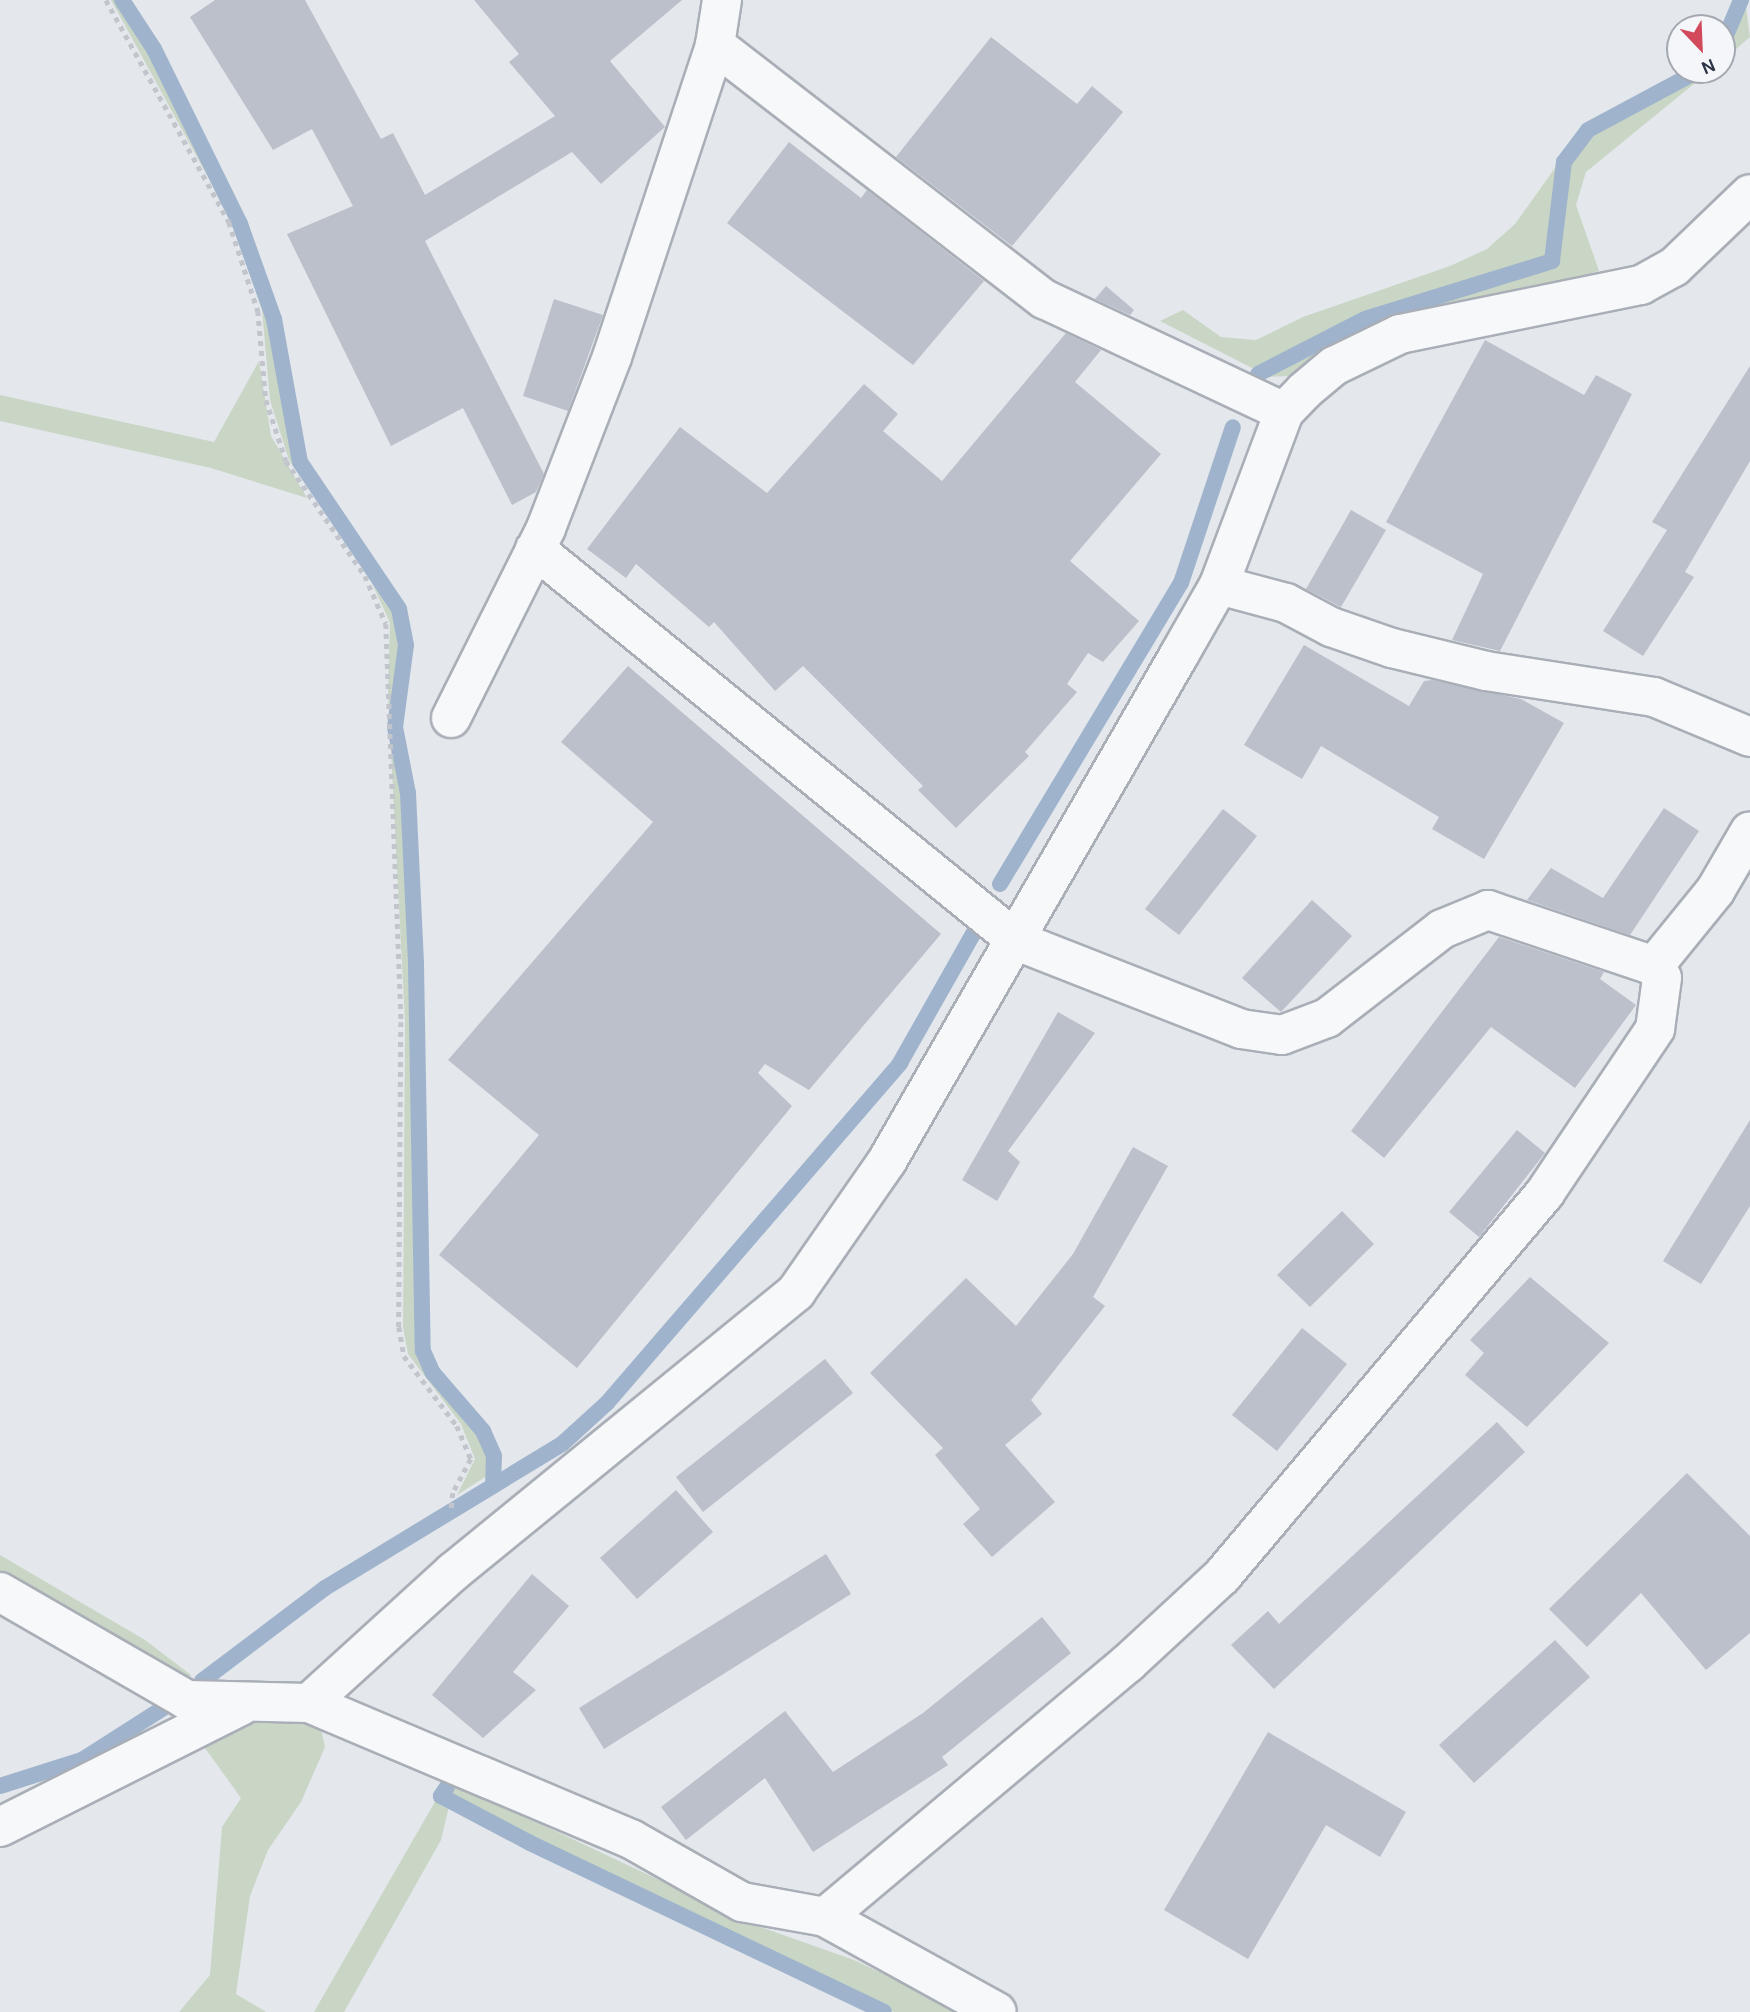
<!DOCTYPE html>
<style>
body{margin:0}
#map{position:relative;width:1750px;height:2012px;overflow:hidden;background:#e4e7ec;font-family:Karla,sans-serif}
div>[style]{position:absolute}
.green>*{inset:0;background:#c9d6c5}
.stream>*{height:16px;margin:-8px;padding:0 8px;transform-origin:8px;border-radius:8px;background:#9fb4cc}
.building>*{inset:0;background:#bbc0ca}
.path>*{height:4.5px;margin-top:-2.25px;transform-origin:0;background:repeating-linear-gradient(90deg,#c2c5cb 0 5px,transparent 0 10px)}
.roads{filter:drop-shadow(2px 0 #a9aeb7) drop-shadow(-2px 0 #a9aeb7) drop-shadow(0 2px #a9aeb7) drop-shadow(0 -2px #a9aeb7)}
.minor>*{height:38px;margin:-19px;padding:0 19px;transform-origin:19px;border-radius:19px;background:#f7f8fa}
span{translate:-50% -50%;white-space:nowrap;text-align:center;line-height:1.15;-webkit-text-stroke:7px #f4f6f9;paint-order:stroke}
.north{position:absolute;left:1666px;top:14px;width:70px;height:70px;box-sizing:border-box;background:#f4f6f9;border:2px solid #a4a8b1;border-radius:50%;rotate:157deg;font-size:19px;font-weight:700;line-height:28px;text-align:center;color:#2b3445}
.north::after{content:'';display:block;margin:auto;width:24px;height:32px;background:#d1495b;clip-path:polygon(50% 0,100% 100%,50% 72%,0 100%)}
</style>
<div id="map">
<div class="green">
<div style="clip-path:polygon(111px 0,118px 0,151px 51px,239px 226px,270px 321px,297px 463px,395px 610px,402px 645px,393px 727px,404px 794px,412px 965px,419px 1351px,429px 1375px,463px 1405px,490px 1457px,487px 1476px,457px 1495px,475px 1459px,461px 1424px,408px 1354px,403px 1327px,405px 1022px,388px 694px,390px 623px,368px 574px,289px 460px,270px 400px,262px 310px,232px 221px)"></div>
<div style="clip-path:polygon(1745px 0,1750px 37px,1722px 61px,1722px 51px)"></div>
<div style="clip-path:polygon(1704px 70px,1711px 70px,1586px 172px,1576px 205px,1599px 271px,1328px 354px,1291px 376px,1261px 377px,1367px 323px,1555px 263px,1568px 163px,1591px 133px)"></div>
<div style="clip-path:polygon(1560px 161px,1549px 258px,1364px 316px,1256px 370px,1160px 321px,1183px 310px,1221px 337px,1256px 340px,1303px 317px,1450px 266px,1487px 249px,1515px 224px)"></div>
<div style="clip-path:polygon(259px 361px,271px 436px,307px 498px,211px 468px,0 421px,0 395px,214px 442px)"></div>
<div style="clip-path:polygon(0 1555px,145px 1640px,191px 1675px,177px 1686px,0 1579px)"></div>
<div style="clip-path:polygon(282px 1718px,320px 1724px,325px 1747px,301px 1802px,268px 1850px,250px 1896px,236px 1994px,266px 2012px,179px 2012px,210px 1975px,222px 1827px,241px 1798px,197px 1737px,222px 1723px)"></div>
<div style="clip-path:polygon(453px 1783px,755px 1925px,854px 1960px,963px 2012px,894px 2012px,692px 1921px,532px 1839px,447px 1794px)"></div>
<div style="clip-path:polygon(436px 1800px,449px 1806px,441px 1840px,344px 2012px,314px 2012px)"></div>
</div>
<div class="stream">
<div style="left:122px;top:0;width:59px;rotate:56.9deg"></div>
<div style="left:154px;top:49px;width:195px;rotate:63.8deg"></div>
<div style="left:240px;top:224px;width:101px;rotate:70.3deg"></div>
<div style="left:274px;top:319px;width:145px;rotate:79.7deg"></div>
<div style="left:300px;top:462px;width:177px;rotate:56deg"></div>
<div style="left:399px;top:609px;width:37px;rotate:79deg"></div>
<div style="left:406px;top:645px;width:83px;rotate:97.6deg"></div>
<div style="left:395px;top:727px;width:67px;rotate:78.9deg"></div>
<div style="left:408px;top:793px;width:172px;rotate:87.3deg"></div>
<div style="left:416px;top:965px;width:386px;rotate:89deg"></div>
<div style="left:423px;top:1351px;width:24px;rotate:66deg"></div>
<div style="left:433px;top:1373px;width:77px;rotate:49.2deg"></div>
<div style="left:483px;top:1431px;width:27px;rotate:66deg"></div>
<div style="left:494px;top:1456px;width:30px;rotate:92deg"></div>
<div style="left:1722px;top:45px;width:49px;rotate:-67.1deg"></div>
<div style="left:1258px;top:374px;width:120px;rotate:-27.2deg"></div>
<div style="left:1365px;top:319px;width:196px;rotate:-17.2deg"></div>
<div style="left:1552px;top:261px;width:100px;rotate:-83.1deg"></div>
<div style="left:1564px;top:162px;width:40px;rotate:-53deg"></div>
<div style="left:1588px;top:130px;width:127px;rotate:-28.2deg"></div>
<div style="left:1000px;top:884px;width:351px;rotate:-59deg"></div>
<div style="left:1181px;top:583px;width:164px;rotate:-71.6deg"></div>
<div style="left:202px;top:1681px;width:154px;rotate:-37.1deg"></div>
<div style="left:325px;top:1588px;width:277px;rotate:-31.3deg"></div>
<div style="left:562px;top:1444px;width:61px;rotate:-42.3deg"></div>
<div style="left:607px;top:1403px;width:449px;rotate:-49.2deg"></div>
<div style="left:900px;top:1063px;width:150px;rotate:-60.5deg"></div>
<div style="left:0;top:1786px;width:86px;rotate:-17.6deg"></div>
<div style="left:82px;top:1760px;width:98px;rotate:-32.6deg"></div>
<div style="left:447px;top:1787px;width:11px;rotate:124deg"></div>
<div style="left:441px;top:1796px;width:101px;rotate:27.8deg"></div>
<div style="left:530px;top:1843px;width:392px;rotate:25.5deg"></div>
</div>
<div class="building">
<div style="clip-path:polygon(215px 0,305px 0,381px 139px,393px 133px,425px 195px,555px 116px,509px 62px,519px 54px,474px 0,682px 0,610px 61px,665px 127px,601px 184px,572px 152px,425px 241px,544px 474px,536px 492px,512px 505px,463px 408px,391px 446px,287px 234px,353px 206px,312px 129px,273px 150px,190px 17px)"></div>
<div style="clip-path:polygon(991px 37px,1077px 104px,1092px 86px,1123px 112px,1012px 246px,896px 157px)"></div>
<div style="clip-path:polygon(789px 142px,861px 198px,867px 190px,984px 281px,913px 365px,727px 223px)"></div>
<div style="clip-path:polygon(1106px 286px,1134px 310px,1130px 315px,1095px 299px)"></div>
<div style="clip-path:polygon(554px 299px,603px 315px,568px 411px,523px 396px)"></div>
<div style="clip-path:polygon(1066px 333px,1101px 350px,1075px 382px,1161px 454px,1070px 561px,1139px 621px,1103px 662px,1088px 653px,1067px 684px,1077px 692px,1025px 752px,1029px 756px,956px 828px,918px 790px,923px 786px,803px 666px,775px 691px,714px 622px,709px 627px,636px 564px,626px 578px,587px 549px,680px 427px,767px 493px,864px 384px,898px 414px,883px 431px,942px 481px)"></div>
<div style="clip-path:polygon(1485px 340px,1584px 395px,1596px 375px,1632px 394px,1500px 651px,1452px 640px,1483px 574px,1386px 522px)"></div>
<div style="clip-path:polygon(1750px 366px,1750px 461px,1685px 572px,1694px 577px,1643px 656px,1603px 631px,1667px 530px,1652px 522px)"></div>
<div style="clip-path:polygon(1351px 510px,1386px 530px,1341px 607px,1306px 589px)"></div>
<div style="clip-path:polygon(1304px 645px,1409px 706px,1424px 681px,1432px 680px,1521px 699px,1564px 723px,1484px 859px,1432px 829px,1439px 817px,1321px 746px,1302px 779px,1244px 745px)"></div>
<div style="clip-path:polygon(628px 666px,941px 934px,809px 1090px,765px 1064px,758px 1073px,792px 1106px,577px 1368px,439px 1255px,539px 1135px,448px 1060px,653px 822px,561px 742px)"></div>
<div style="clip-path:polygon(1664px 808px,1699px 831px,1630px 935px,1527px 900px,1551px 868px,1603px 898px)"></div>
<div style="clip-path:polygon(1223px 809px,1257px 836px,1179px 935px,1145px 909px)"></div>
<div style="clip-path:polygon(1312px 900px,1352px 936px,1281px 1012px,1242px 978px)"></div>
<div style="clip-path:polygon(1499px 937px,1604px 972px,1600px 979px,1636px 1005px,1575px 1088px,1491px 1027px,1384px 1158px,1351px 1131px)"></div>
<div style="clip-path:polygon(1058px 1012px,1095px 1033px,1008px 1151px,1020px 1162px,997px 1201px,962px 1180px)"></div>
<div style="clip-path:polygon(1750px 1120px,1750px 1206px,1701px 1284px,1663px 1261px)"></div>
<div style="clip-path:polygon(1517px 1130px,1545px 1153px,1479px 1237px,1449px 1212px)"></div>
<div style="clip-path:polygon(1133px 1147px,1168px 1166px,1093px 1297px,1105px 1306px,1031px 1400px,1042px 1414px,1005px 1445px,1055px 1502px,992px 1557px,963px 1524px,980px 1509px,935px 1455px,943px 1448px,870px 1373px,966px 1278px,1016px 1326px,1073px 1254px)"></div>
<div style="clip-path:polygon(1342px 1211px,1374px 1244px,1310px 1307px,1277px 1275px)"></div>
<div style="clip-path:polygon(1530px 1277px,1609px 1343px,1527px 1427px,1465px 1375px,1484px 1353px,1470px 1340px)"></div>
<div style="clip-path:polygon(1302px 1328px,1347px 1364px,1277px 1451px,1232px 1415px)"></div>
<div style="clip-path:polygon(825px 1359px,853px 1393px,703px 1512px,676px 1477px)"></div>
<div style="clip-path:polygon(1497px 1422px,1525px 1452px,1274px 1689px,1231px 1645px,1268px 1611px,1279px 1624px)"></div>
<div style="clip-path:polygon(1687px 1473px,1750px 1536px,1750px 1633px,1706px 1670px,1641px 1593px,1587px 1647px,1549px 1609px)"></div>
<div style="clip-path:polygon(676px 1490px,713px 1532px,637px 1599px,600px 1558px)"></div>
<div style="clip-path:polygon(826px 1554px,851px 1594px,604px 1749px,579px 1708px)"></div>
<div style="clip-path:polygon(532px 1574px,569px 1606px,513px 1672px,536px 1690px,483px 1738px,432px 1695px)"></div>
<div style="clip-path:polygon(1042px 1617px,1071px 1653px,942px 1757px,948px 1765px,813px 1852px,765px 1778px,686px 1840px,661px 1807px,785px 1711px,833px 1772px,923px 1713px)"></div>
<div style="clip-path:polygon(1555px 1640px,1590px 1677px,1474px 1783px,1439px 1745px)"></div>
<div style="clip-path:polygon(1268px 1732px,1406px 1812px,1380px 1857px,1326px 1825px,1248px 1959px,1164px 1910px)"></div>
</div>
<div class="path">
<div style="left:106px;top:0;width:254px;rotate:61deg"></div>
<div style="left:229px;top:222px;width:94px;rotate:72deg"></div>
<div style="left:258px;top:311px;width:89px;rotate:84.9deg"></div>
<div style="left:266px;top:400px;width:64px;rotate:71.8deg"></div>
<div style="left:286px;top:461px;width:140px;rotate:55.5deg"></div>
<div style="left:365px;top:576px;width:52px;rotate:66.4deg"></div>
<div style="left:386px;top:624px;width:398px;rotate:87.8deg"></div>
<div style="left:401px;top:1022px;width:305px;rotate:90.4deg"></div>
<div style="left:399px;top:1327px;width:29px;rotate:80deg"></div>
<div style="left:404px;top:1356px;width:88px;rotate:52.9deg"></div>
<div style="left:457px;top:1426px;width:36px;rotate:67deg"></div>
<div style="left:471px;top:1459px;width:38px;rotate:118deg"></div>
<div style="left:453px;top:1493px;width:20px;rotate:96deg"></div>
</div>
<div class="roads">
<div class="minor">
<div style="left:715px;top:45px;width:416px;rotate:37.7deg"></div>
<div style="left:1044px;top:299px;width:265px;rotate:25.2deg"></div>
<div style="left:535px;top:549px;width:621px;rotate:39.12deg"></div>
<div style="left:1017px;top:941px;width:241px;rotate:21.4deg"></div>
<div style="left:1241px;top:1029px;width:41px;rotate:8.3deg"></div>
<div style="left:1282px;top:1035px;width:48px;rotate:-20.7deg"></div>
<div style="left:1327px;top:1018px;width:145px;rotate:-37.7deg"></div>
<div style="left:1442px;top:929px;width:50px;rotate:-22.4deg"></div>
<div style="left:1488px;top:910px;width:175px;rotate:18.6deg"></div>
<div style="left:1654px;top:966px;width:14px;rotate:56deg"></div>
<div style="left:1662px;top:978px;width:51px;rotate:97.8deg"></div>
<div style="left:1655px;top:1029px;width:197px;rotate:123.9deg"></div>
<div style="left:1545px;top:1193px;width:501px;rotate:130.14deg"></div>
<div style="left:1222px;top:1576px;width:128px;rotate:137.2deg"></div>
<div style="left:1128px;top:1663px;width:395px;rotate:140deg"></div>
<div style="left:1219px;top:585px;width:69px;rotate:15deg"></div>
<div style="left:1286px;top:603px;width:51px;rotate:28.1deg"></div>
<div style="left:1331px;top:627px;width:65px;rotate:19deg"></div>
<div style="left:1392px;top:648px;width:97px;rotate:13.7deg"></div>
<div style="left:1486px;top:671px;width:170px;rotate:8.8deg"></div>
<div style="left:1654px;top:697px;width:104px;rotate:22.6deg"></div>
<div style="left:451px;top:718px;width:212px;rotate:-63.4deg"></div>
<div style="left:546px;top:528px;width:183px;rotate:-68.9deg"></div>
<div style="left:612px;top:357px;width:329px;rotate:-71.7deg"></div>
<div style="left:715px;top:45px;width:46px;rotate:-81.2deg"></div>
<div style="left:1654px;top:966px;width:97px;rotate:-50.9deg"></div>
<div style="left:1715px;top:891px;width:69px;rotate:-59.7deg"></div>
<div style="left:0;top:1592px;width:216px;rotate:30deg"></div>
<div style="left:187px;top:1700px;width:122px;rotate:1.4deg"></div>
<div style="left:309px;top:1703px;width:350px;rotate:22.9deg"></div>
<div style="left:631px;top:1839px;width:128px;rotate:29.6deg"></div>
<div style="left:742px;top:1902px;width:84px;rotate:10.2deg"></div>
<div style="left:825px;top:1917px;width:196px;rotate:28.9deg"></div>
<div style="left:309px;top:1703px;width:195px;rotate:-42.3deg"></div>
<div style="left:453px;top:1572px;width:443px;rotate:-39.2deg"></div>
<div style="left:796px;top:1292px;width:160px;rotate:-55.2deg"></div>
<div style="left:887px;top:1161px;width:584px;rotate:-60.01deg"></div>
<div style="left:1179px;top:655px;width:81px;rotate:-60.3deg"></div>
<div style="left:1219px;top:585px;width:185px;rotate:-69.4deg"></div>
<div style="left:1284px;top:412px;width:29px;rotate:-46deg"></div>
<div style="left:1304px;top:391px;width:39px;rotate:-40deg"></div>
<div style="left:1334px;top:366px;width:73px;rotate:-25.9deg"></div>
<div style="left:1400px;top:334px;width:246px;rotate:-11.5deg"></div>
<div style="left:1641px;top:285px;width:38px;rotate:-29deg"></div>
<div style="left:1674px;top:267px;width:105px;rotate:-43.8deg"></div>
<div style="left:0;top:1827px;width:270px;rotate:-26.7deg"></div>
</div>
</div>
<div class="north">N</div>
</div>
